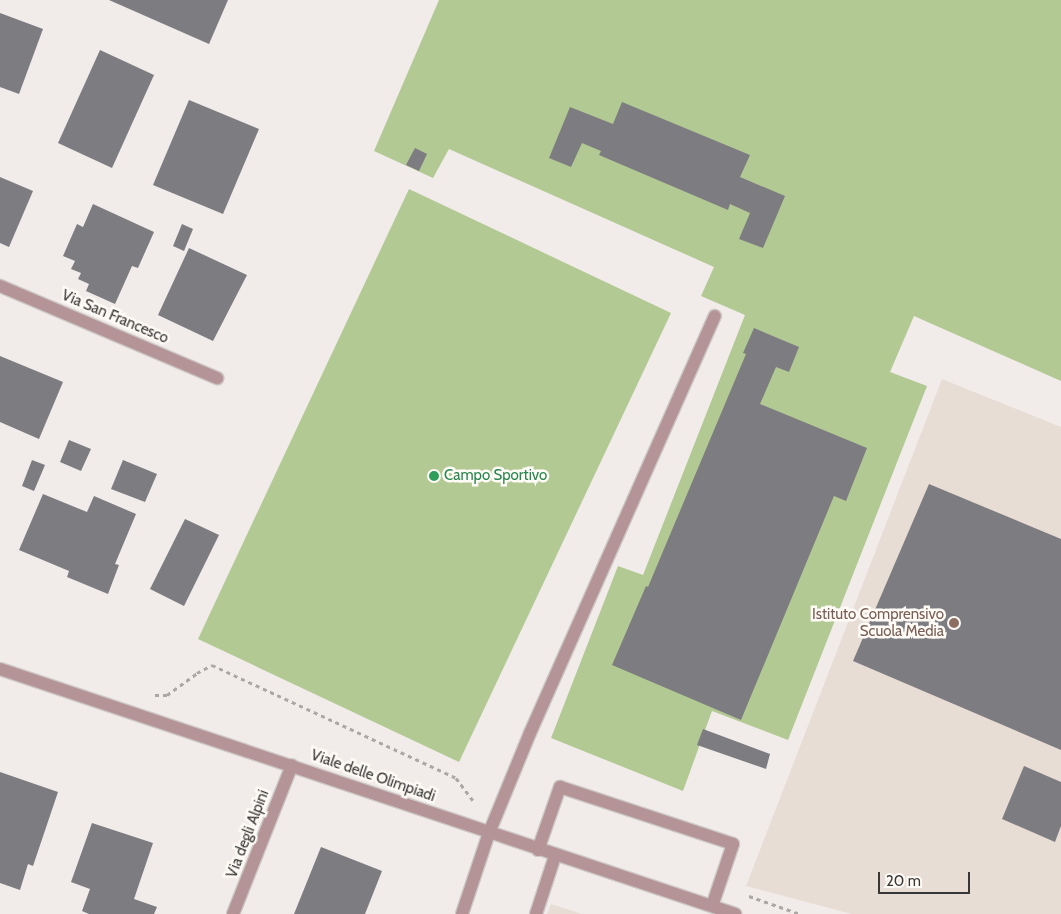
<!DOCTYPE html>
<style>
body{margin:0}
#map{position:relative;width:1061px;height:914px;overflow:hidden;background:#f1ece9;font-family:Cabin,sans-serif}
div>[style]{position:absolute}
.built>*{inset:0;background:#e8ddd5}
.green>*{inset:0;background:#b2c993}
.building>*{inset:0;background:#7d7c81}
.path>*{height:3px;margin-top:-1.5px;transform-origin:0;background:repeating-linear-gradient(90deg,#aaa7a5 0 4px,transparent 0 8px)}
.roads{filter:drop-shadow(1px 0 #ccc8c5) drop-shadow(-1px 0 #ccc8c5) drop-shadow(0 1px #ccc8c5) drop-shadow(0 -1px #ccc8c5)}
.service>*{height:12px;margin:-6px;padding:0 6px;transform-origin:6px;border-radius:6px;background:#b59497}
.minor>*{height:12px;margin:-6px;padding:0 6px;transform-origin:6px;border-radius:6px;background:#b59497}
.dots>*{width:14px;height:14px;translate:-50% -50%;box-sizing:border-box;border:2px solid #fefaf6;border-radius:50%}
span{translate:-50% -50%;white-space:nowrap;text-align:center;line-height:1.15;-webkit-text-stroke:5px #fefaf6;paint-order:stroke}
.street-label{font-size:15px;color:#383736}
.leisure-label{font-size:15px;color:#27864d}
.left{translate:0 -50%;text-align:left}
.education-label{font-size:15px;color:#785e54}
.right{translate:-100% -50%;text-align:right}
.scale{position:absolute;left:878px;top:872px;width:92px;height:22px;box-sizing:border-box;border:2px solid #383736;border-top:0;padding-left:6px;font-size:15px;line-height:18px;white-space:nowrap;color:#383736;-webkit-text-stroke:4px #fefaf6;paint-order:stroke}
</style>
<div id="map">
<div class="built">
<div style="clip-path:polygon(942px 379px,1061px 427px,1061px 914px,852px 914px,746px 886px)"></div>
<div style="clip-path:polygon(551px 904px,582px 914px,547px 914px)"></div>
</div>
<div class="green">
<div style="clip-path:polygon(439px 0,1061px 0,1061px 381px,914px 316px,890px 372px,927px 386px,788px 740px,712px 711px,683px 791px,551px 738px,618px 566px,643px 575px,745px 315px,701px 296px,714px 267px,449px 149px,433px 178px,374px 151px)"></div>
<div style="clip-path:polygon(409px 189px,671px 313px,459px 762px,198px 639px)"></div>
</div>
<div class="building">
<div style="clip-path:polygon(109px 0,228px 0,209px 44px)"></div>
<div style="clip-path:polygon(0 13px,43px 29px,19px 94px,0 87px)"></div>
<div style="clip-path:polygon(100px 50px,154px 75px,112px 168px,58px 143px)"></div>
<div style="clip-path:polygon(189px 100px,259px 129px,223px 214px,153px 185px)"></div>
<div style="clip-path:polygon(622px 102px,750px 155px,740px 177px,785px 196px,763px 248px,739px 239px,750px 213px,730px 204px,728px 210px,599px 155px,601px 151px,582px 143px,571px 167px,549px 158px,570px 107px,613px 124px)"></div>
<div style="clip-path:polygon(415px 148px,427px 154px,419px 171px,406px 165px)"></div>
<div style="clip-path:polygon(0 177px,33px 191px,9px 247px,0 243px)"></div>
<div style="clip-path:polygon(93px 204px,154px 232px,138px 268px,132px 266px,115px 304px,86px 291px,89px 284px,78px 279px,81px 273px,71px 269px,75px 261px,63px 256px,77px 224px,83px 227px)"></div>
<div style="clip-path:polygon(182px 224px,193px 229px,184px 251px,173px 246px)"></div>
<div style="clip-path:polygon(189px 248px,247px 275px,213px 341px,158px 315px)"></div>
<div style="clip-path:polygon(754px 328px,799px 347px,789px 372px,776px 367px,760px 404px,867px 448px,846px 501px,834px 496px,741px 720px,612px 665px,646px 586px,648px 587px,746px 354px,743px 353px)"></div>
<div style="clip-path:polygon(0 356px,63px 382px,39px 439px,0 422px)"></div>
<div style="clip-path:polygon(69px 440px,91px 449px,81px 471px,60px 462px)"></div>
<div style="clip-path:polygon(32px 460px,45px 465px,34px 491px,22px 486px)"></div>
<div style="clip-path:polygon(123px 460px,157px 474px,145px 502px,111px 489px)"></div>
<div style="clip-path:polygon(929px 484px,1061px 539px,1061px 750px,853px 661px)"></div>
<div style="clip-path:polygon(43px 494px,87px 512px,94px 496px,136px 514px,115px 564px,119px 565px,108px 594px,67px 577px,69px 571px,19px 550px)"></div>
<div style="clip-path:polygon(185px 519px,219px 535px,184px 606px,150px 589px)"></div>
<div style="clip-path:polygon(703px 729px,770px 754px,766px 769px,697px 745px)"></div>
<div style="clip-path:polygon(1024px 766px,1061px 782px,1061px 826px,1055px 842px,1002px 819px)"></div>
<div style="clip-path:polygon(0 772px,58px 792px,33px 866px,28px 864px,20px 890px,0 883px)"></div>
<div style="clip-path:polygon(92px 823px,153px 843px,134px 899px,157px 907px,154px 914px,89px 914px,82px 911px,90px 889px,71px 882px)"></div>
<div style="clip-path:polygon(321px 847px,382px 871px,365px 914px,294px 914px)"></div>
</div>
<div class="path">
<div style="left:155px;top:695px;width:12px"></div>
<div style="left:167px;top:695px;width:37px;rotate:-36deg"></div>
<div style="left:197px;top:673px;width:17px;rotate:-28deg"></div>
<div style="left:212px;top:665px;width:269px;rotate:24.8deg"></div>
<div style="left:456px;top:778px;width:30px;rotate:53deg"></div>
<div style="left:749px;top:896px;width:54px;rotate:19.4deg"></div>
</div>
<div class="roads">
<div class="service">
<div style="left:538px;top:850px;width:67px;rotate:-70.8deg"></div>
<div style="left:560px;top:787px;width:182px;rotate:18.2deg"></div>
<div style="left:733px;top:844px;width:65px;rotate:108.7deg"></div>
<div style="left:462px;top:914px;width:85px;rotate:-71.6deg"></div>
<div style="left:489px;top:833px;width:108px;rotate:-67.7deg"></div>
<div style="left:530px;top:733px;width:456px;rotate:-66.1deg"></div>
<div style="left:536px;top:914px;width:61px;rotate:-71.9deg"></div>
</div>
<div class="minor">
<div style="left:0;top:286px;width:236px;rotate:23deg"></div>
<div style="left:0;top:669px;width:775px;rotate:18.43deg"></div>
<div style="left:233px;top:914px;width:160px;rotate:-68.4deg"></div>
</div>
</div>
<div class="dots">
<div style="left:434px;top:476px;background:#2e9e5b"></div>
<div style="left:954px;top:623px;background:#8d6e63"></div>
</div>
<div class="street-label">
<span style="left:115px;top:317px;rotate:23deg">Via San Francesco</span>
<span style="left:373px;top:776px;rotate:19deg">Viale delle Olimpiadi</span>
<span style="left:248px;top:834px;rotate:-69deg">Via degli Alpini</span>
</div>
<div class="leisure-label">
<span class="left" style="left:444px;top:476px">Campo Sportivo</span>
</div>
<div class="education-label">
<span class="right" style="left:944px;top:623px">Istituto Comprensivo<br>Scuola Media</span>
</div>
<div class="scale">20 m</div>
</div>
